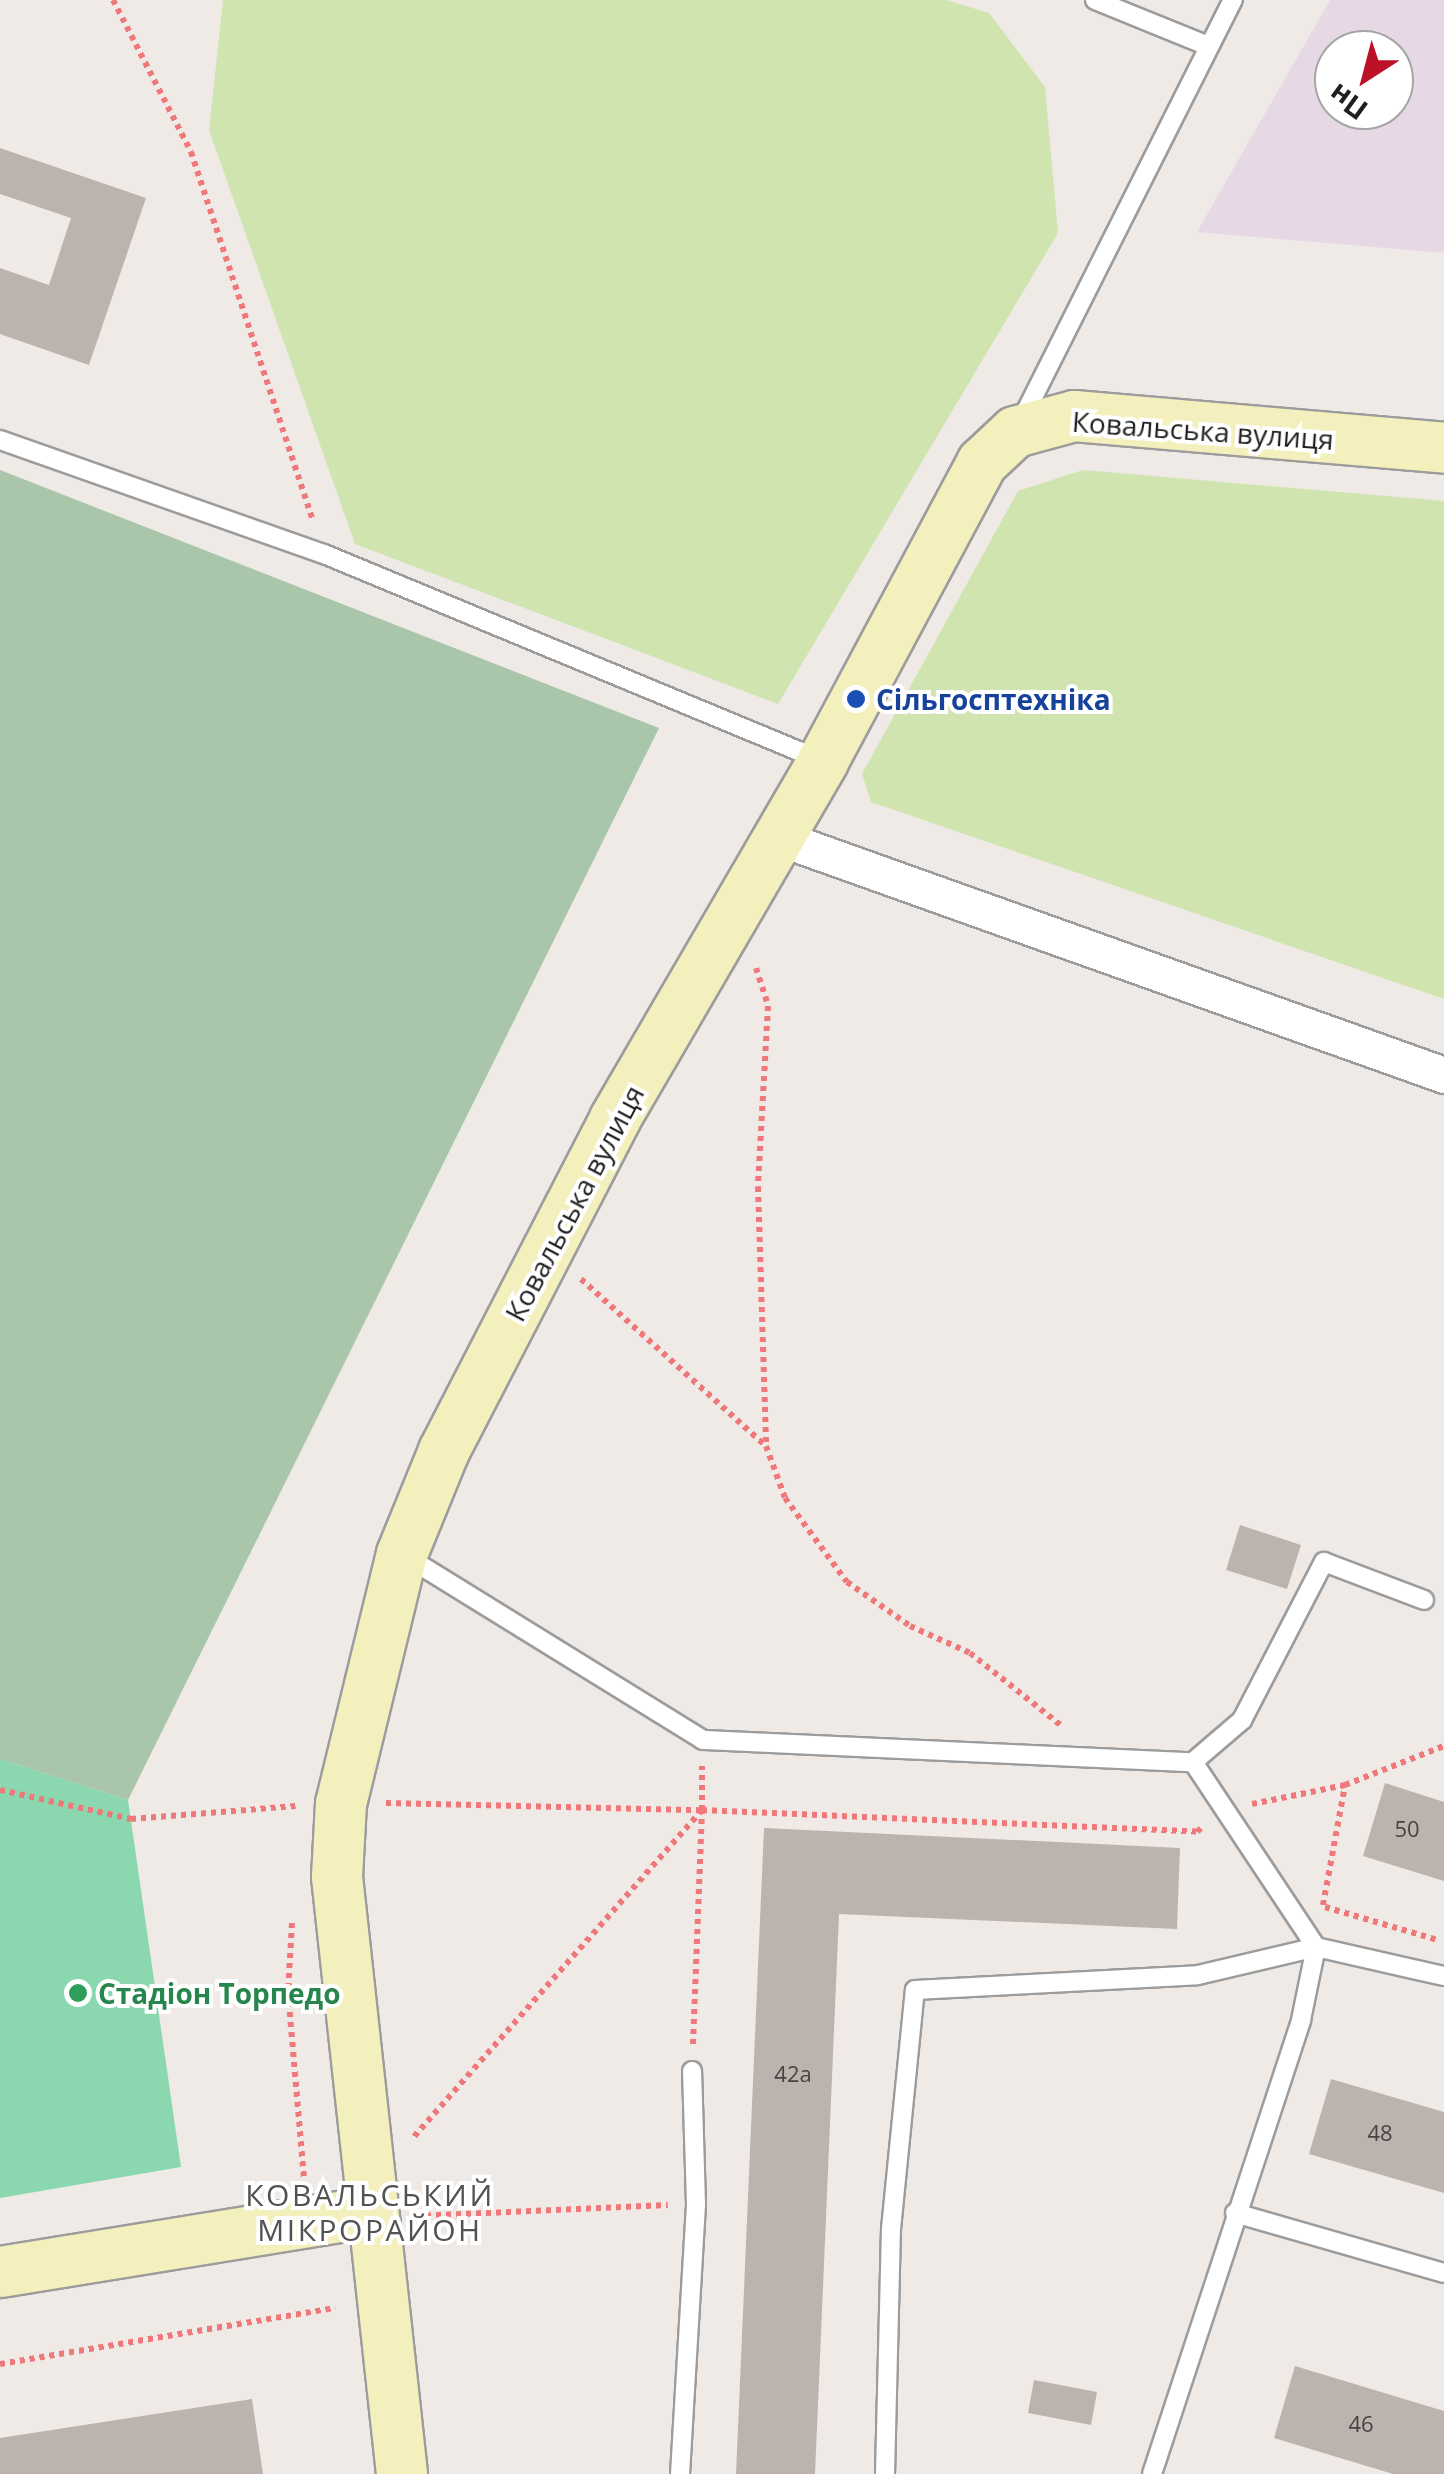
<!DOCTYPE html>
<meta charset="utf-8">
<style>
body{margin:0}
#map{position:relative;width:1444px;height:2474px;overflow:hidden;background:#efeae6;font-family:"Open Sans",sans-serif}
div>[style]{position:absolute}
.industrial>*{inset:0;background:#e7d8e6}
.grass>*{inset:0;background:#d0e4b0}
.cemetery>*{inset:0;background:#a9c6aa}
.pitch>*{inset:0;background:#8ad7b0}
.building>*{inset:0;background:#bcb3af}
.path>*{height:6px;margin-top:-3px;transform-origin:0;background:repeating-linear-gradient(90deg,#ee787a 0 5px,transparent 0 10px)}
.roads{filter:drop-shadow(2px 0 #9c9c9c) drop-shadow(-2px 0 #9c9c9c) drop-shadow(0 2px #9c9c9c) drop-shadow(0 -2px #9c9c9c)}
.lane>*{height:18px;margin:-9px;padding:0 9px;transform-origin:9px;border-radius:9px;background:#fff}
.street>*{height:35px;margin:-17.5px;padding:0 17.5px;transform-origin:17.5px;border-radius:17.5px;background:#fff}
.secondary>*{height:50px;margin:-25px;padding:0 25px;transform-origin:25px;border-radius:25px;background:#f4f0be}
.dots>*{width:28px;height:28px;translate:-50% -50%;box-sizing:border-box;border:5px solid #fff;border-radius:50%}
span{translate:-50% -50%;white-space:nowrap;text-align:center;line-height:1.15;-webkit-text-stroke:8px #fff;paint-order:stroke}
.number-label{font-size:22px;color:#464443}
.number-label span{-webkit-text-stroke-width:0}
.street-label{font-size:28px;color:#1f1f1f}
.transit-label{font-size:28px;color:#164399;font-weight:700}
.left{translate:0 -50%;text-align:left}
.leisure-label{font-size:28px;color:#27864d;font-weight:700}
.neighbourhood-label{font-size:30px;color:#525252;letter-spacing:2.5px}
.north{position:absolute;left:1314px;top:30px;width:100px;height:100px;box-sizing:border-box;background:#fff;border:2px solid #a5a5a5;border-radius:50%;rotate:216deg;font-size:28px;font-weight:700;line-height:40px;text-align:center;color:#1f1f1f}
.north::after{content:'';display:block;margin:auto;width:35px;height:45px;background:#bc1127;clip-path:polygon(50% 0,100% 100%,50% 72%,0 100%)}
</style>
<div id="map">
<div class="industrial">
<div style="clip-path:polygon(evenodd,1330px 0,1444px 0,1444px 253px,1197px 232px,1330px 0,1334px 50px,1394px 50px,1394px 110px,1334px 110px,1334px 50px)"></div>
</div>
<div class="grass">
<div style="clip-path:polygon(223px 0,946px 0,989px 13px,1045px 87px,1058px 233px,778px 704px,355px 544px,209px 130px)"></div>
<div style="clip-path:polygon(1083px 470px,1444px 501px,1444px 999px,871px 802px,862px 774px,1018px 491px)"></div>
</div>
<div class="cemetery">
<div style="clip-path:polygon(0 470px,659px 728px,128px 1800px,0 1759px)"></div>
</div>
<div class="pitch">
<div style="clip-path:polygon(0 1759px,128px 1800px,181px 2167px,0 2198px)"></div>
</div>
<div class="building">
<div style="clip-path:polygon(0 148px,146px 198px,89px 365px,0 334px,0 268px,49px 285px,71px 218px,0 194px)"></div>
<div style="clip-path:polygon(1240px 1525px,1301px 1545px,1287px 1589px,1226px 1570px)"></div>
<div style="clip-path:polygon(1385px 1783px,1444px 1802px,1444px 1881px,1363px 1856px)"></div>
<div style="clip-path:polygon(764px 1828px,1180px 1848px,1177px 1929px,839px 1914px,815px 2474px,736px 2474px)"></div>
<div style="clip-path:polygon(1331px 2079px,1444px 2112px,1444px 2193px,1309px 2154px)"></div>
<div style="clip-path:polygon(1295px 2366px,1444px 2411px,1444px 2474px,1393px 2474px,1274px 2438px)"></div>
<div style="clip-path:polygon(1034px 2380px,1097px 2392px,1091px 2425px,1028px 2413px)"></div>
<div style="clip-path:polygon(252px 2399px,263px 2474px,0 2474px,0 2438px)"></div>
</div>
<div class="path">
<div style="left:113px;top:0;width:171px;rotate:62.8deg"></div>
<div style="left:191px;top:152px;width:388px;rotate:71.7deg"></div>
<div style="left:756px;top:968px;width:40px;rotate:72deg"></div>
<div style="left:768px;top:1006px;width:181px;rotate:93.2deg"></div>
<div style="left:758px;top:1187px;width:259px;rotate:88.2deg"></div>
<div style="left:766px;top:1446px;width:55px;rotate:69.9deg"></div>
<div style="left:785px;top:1498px;width:104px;rotate:53.6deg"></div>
<div style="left:847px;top:1582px;width:77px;rotate:34.9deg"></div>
<div style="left:910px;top:1626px;width:66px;rotate:24.2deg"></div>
<div style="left:970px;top:1653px;width:119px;rotate:38.5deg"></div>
<div style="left:581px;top:1279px;width:248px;rotate:42.1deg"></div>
<div style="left:0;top:1790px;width:134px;rotate:12.5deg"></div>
<div style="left:131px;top:1819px;width:165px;rotate:-4.5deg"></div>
<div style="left:386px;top:1803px;width:316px;rotate:1.3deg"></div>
<div style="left:702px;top:1810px;width:437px;rotate:131.4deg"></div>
<div style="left:1252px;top:1804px;width:95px;rotate:-11.5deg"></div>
<div style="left:702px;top:1810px;width:44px;rotate:-90deg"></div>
<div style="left:1323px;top:1905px;width:122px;rotate:-79.6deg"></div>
<div style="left:1345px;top:1785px;width:106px;rotate:-21.5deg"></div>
<div style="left:1325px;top:1907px;width:118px;rotate:16.3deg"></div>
<div style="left:292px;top:1923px;width:69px;rotate:93.3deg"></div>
<div style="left:288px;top:1992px;width:188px;rotate:85.1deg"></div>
<div style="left:693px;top:2044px;width:234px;rotate:-87.8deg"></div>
<div style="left:702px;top:1810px;width:495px;rotate:2.5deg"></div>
<div style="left:1197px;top:1832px;width:7px;rotate:-45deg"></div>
<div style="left:416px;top:2216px;width:252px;rotate:-2.5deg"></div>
<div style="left:0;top:2364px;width:340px;rotate:-9.5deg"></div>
</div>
<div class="roads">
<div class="lane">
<div style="left:1095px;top:0;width:120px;rotate:22.1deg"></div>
<div style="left:1020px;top:423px;width:474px;rotate:-63.3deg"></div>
<div style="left:0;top:440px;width:343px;rotate:19.4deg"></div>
<div style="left:324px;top:554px;width:535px;rotate:22.54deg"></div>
<div style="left:407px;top:1557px;width:348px;rotate:31.7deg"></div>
<div style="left:703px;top:1740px;width:490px;rotate:2.6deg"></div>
<div style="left:1193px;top:1762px;width:65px;rotate:-40.6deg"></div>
<div style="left:1242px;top:1720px;width:178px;rotate:-62.6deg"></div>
<div style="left:1324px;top:1562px;width:107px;rotate:20.8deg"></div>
<div style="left:1235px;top:2213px;width:217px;rotate:16deg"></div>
<div style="left:680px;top:2474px;width:270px;rotate:-86.6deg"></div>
<div style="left:696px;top:2204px;width:133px;rotate:-91.7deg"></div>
<div style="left:885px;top:2474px;width:245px;rotate:-88.6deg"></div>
<div style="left:891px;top:2229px;width:240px;rotate:-84.3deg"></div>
<div style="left:915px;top:1990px;width:283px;rotate:-3deg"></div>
<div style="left:1198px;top:1975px;width:121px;rotate:-13.3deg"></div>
<div style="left:1316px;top:1947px;width:131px;rotate:12.8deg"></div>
<div style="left:1152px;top:2474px;width:478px;rotate:-71.8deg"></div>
<div style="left:1301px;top:2020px;width:75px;rotate:-78.4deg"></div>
<div style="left:1316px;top:1947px;width:222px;rotate:-123.6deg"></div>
</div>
<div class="street">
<div style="left:780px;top:838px;width:705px;rotate:19.64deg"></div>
</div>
<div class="secondary">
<div style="left:0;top:2272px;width:375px;rotate:-9.2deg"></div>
<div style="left:402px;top:2474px;width:601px;rotate:-96.21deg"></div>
<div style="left:337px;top:1877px;width:73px;rotate:-86.9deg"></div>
<div style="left:341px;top:1804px;width:257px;rotate:-76.3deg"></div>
<div style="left:402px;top:1554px;width:111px;rotate:-67.8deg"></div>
<div style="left:444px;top:1451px;width:373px;rotate:-62.7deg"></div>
<div style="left:615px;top:1119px;width:414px;rotate:-59.8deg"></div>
<div style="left:823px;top:761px;width:338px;rotate:-61.9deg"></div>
<div style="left:982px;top:463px;width:45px;rotate:-43.2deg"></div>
<div style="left:1015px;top:432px;width:61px;rotate:-15.2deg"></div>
<div style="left:1074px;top:416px;width:371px;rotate:4.9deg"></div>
</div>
</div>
<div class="dots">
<div style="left:856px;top:699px;background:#1a4fb4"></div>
<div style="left:78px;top:1993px;background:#2e9e5b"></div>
</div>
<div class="number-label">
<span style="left:1407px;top:1829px">50</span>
<span style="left:793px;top:2074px">42а</span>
<span style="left:1380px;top:2133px">48</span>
<span style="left:1361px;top:2424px">46</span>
</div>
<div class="street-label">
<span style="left:1203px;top:430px;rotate:4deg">Ковальська вулиця</span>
<span style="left:574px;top:1203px;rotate:-62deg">Ковальська вулиця</span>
</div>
<div class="transit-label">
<span class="left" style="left:876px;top:699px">Сільгосптехніка</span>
</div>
<div class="leisure-label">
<span class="left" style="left:98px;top:1993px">Стадіон Торпедо</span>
</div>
<div class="neighbourhood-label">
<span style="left:370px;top:2212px">КОВАЛЬСЬКИЙ<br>МІКРОРАЙОН</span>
</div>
<div class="north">Пн</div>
</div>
